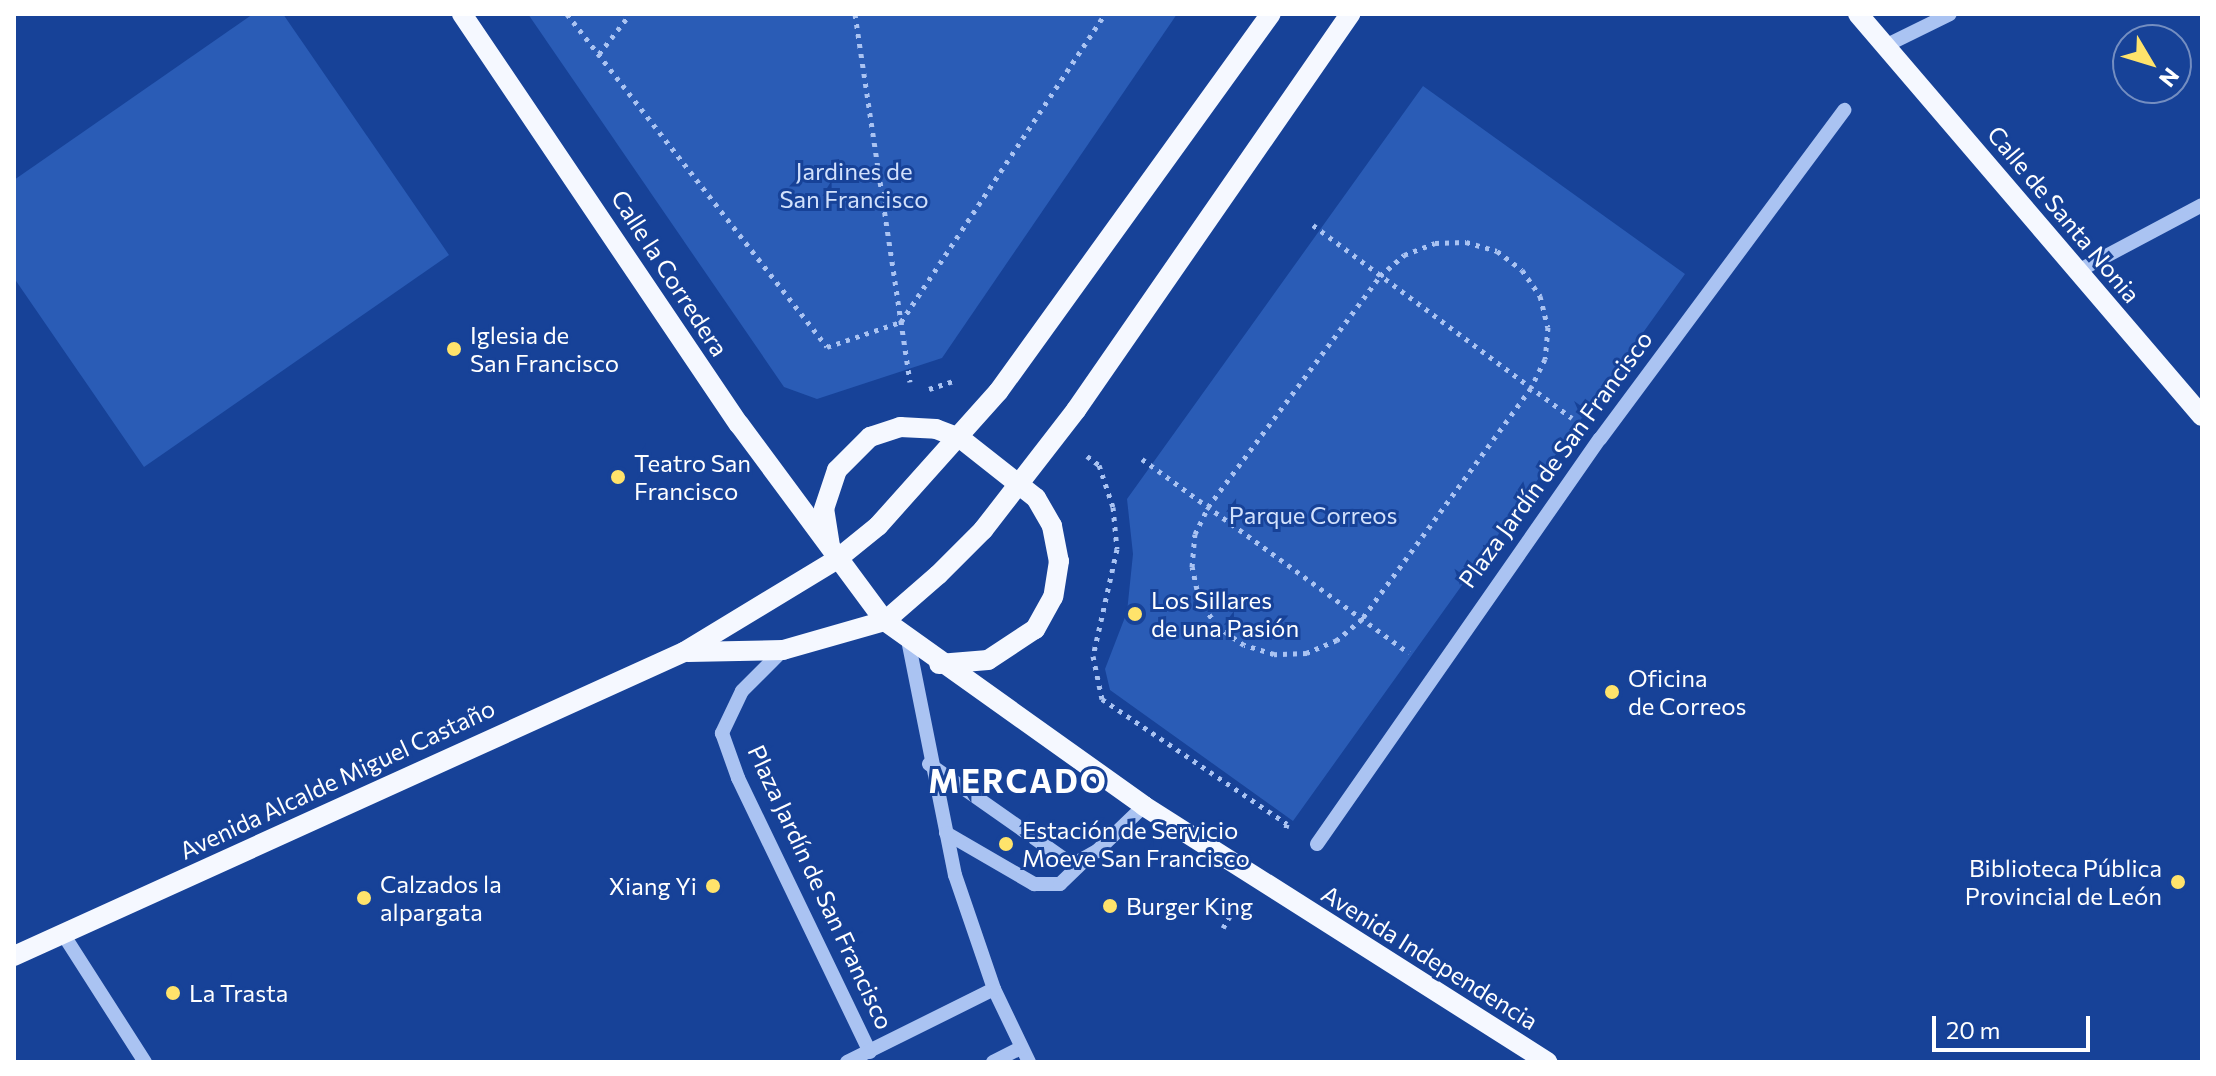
<!DOCTYPE html>
<meta charset="utf-8">
<style>
body{margin:0}
#map{position:relative;width:2216px;height:1076px;overflow:hidden;background:#174298;font-family:Commissioner,sans-serif}
div>[style]{position:absolute}
.green>*{inset:0;background:#2a5cb6}
.path>*{height:5px;margin-top:-2.5px;transform-origin:0;background:repeating-linear-gradient(90deg,#aac3f2 0 4px,transparent 0 10px)}
.minor>*{height:14px;margin:-7px;padding:0 7px;transform-origin:7px;border-radius:7px;background:#aac3f2}
.major>*{height:20px;margin:-10px;padding:0 10px;transform-origin:10px;border-radius:10px;background:#f5f8ff}
.dots>*{width:22px;height:22px;translate:-50% -50%;box-sizing:border-box;border:4px solid #174298;border-radius:50%}
span{translate:-50% -50%;white-space:nowrap;text-align:center;line-height:1.15;-webkit-text-stroke:6px #174298;paint-order:stroke}
.park-label{font-size:24px;color:#d2e1fc}
.street-label{font-size:24px;color:#fff}
.poi-label{font-size:24px;color:#fff}
.left{translate:0 -50%;text-align:left}
.right{translate:-100% -50%;text-align:right}
.district-label{font-size:32px;color:#fff;font-weight:700;letter-spacing:2px}
.frame{position:absolute;inset:0;border:16px solid #fff;pointer-events:none}
.north{position:absolute;left:2112px;top:24px;width:80px;height:80px;box-sizing:border-box;background:#174298;border:2px solid #748ec1;border-radius:50%;rotate:128deg;font-size:22px;font-weight:700;line-height:32px;text-align:center;color:#fff}
.north::after{content:'';display:block;margin:auto;width:28px;height:36px;background:#ffe36b;clip-path:polygon(50% 0,100% 100%,50% 72%,0 100%)}
.scale{position:absolute;left:1932px;top:1016px;width:158px;height:36px;box-sizing:border-box;border:4px solid #fff;border-top:0;padding-left:10px;font-size:24px;line-height:28px;white-space:nowrap;color:#fff;-webkit-text-stroke:6px #174298;paint-order:stroke}
</style>
<div id="map">
<div class="green">
<div style="clip-path:polygon(253px 14px,283px 14px,449px 255px,144px 467px,14px 278px,14px 180px)"></div>
<div style="clip-path:polygon(528px 14px,1177px 14px,942px 358px,817px 399px,784px 387px)"></div>
<div style="clip-path:polygon(1423px 86px,1685px 274px,1293px 821px,1110px 690px,1105px 669px,1127px 612px,1133px 554px,1127px 499px)"></div>
</div>
<div class="path">
<div style="left:567px;top:14px;width:422px;rotate:52deg"></div>
<div style="left:827px;top:347px;width:78px;rotate:-18.7deg"></div>
<div style="left:901px;top:322px;width:369px;rotate:-56.5deg"></div>
<div style="left:855px;top:14px;width:372px;rotate:81.5deg"></div>
<div style="left:599px;top:54px;width:51px;rotate:-52.2deg"></div>
<div style="left:1313px;top:225px;width:323px;rotate:36.7deg"></div>
<div style="left:1466px;top:242px;width:32px;rotate:16deg"></div>
<div style="left:1497px;top:251px;width:31px;rotate:37deg"></div>
<div style="left:1522px;top:270px;width:32px;rotate:55deg"></div>
<div style="left:1540px;top:296px;width:32px;rotate:76deg"></div>
<div style="left:1548px;top:327px;width:32px;rotate:95deg"></div>
<div style="left:1545px;top:359px;width:32px;rotate:116deg"></div>
<div style="left:1531px;top:388px;width:286px;rotate:126.2deg"></div>
<div style="left:1362px;top:619px;width:33px;rotate:140deg"></div>
<div style="left:1337px;top:640px;width:33px;rotate:157deg"></div>
<div style="left:1307px;top:653px;width:33px;rotate:178deg"></div>
<div style="left:1274px;top:654px;width:31px;rotate:-163deg"></div>
<div style="left:1244px;top:645px;width:33px;rotate:-145deg"></div>
<div style="left:1217px;top:626px;width:32px;rotate:-124deg"></div>
<div style="left:1199px;top:599px;width:33px;rotate:-102deg"></div>
<div style="left:1192px;top:567px;width:33px;rotate:-85deg"></div>
<div style="left:1195px;top:534px;width:30px;rotate:-64deg"></div>
<div style="left:1208px;top:507px;width:288px;rotate:-53.3deg"></div>
<div style="left:1380px;top:276px;width:32px;rotate:-41deg"></div>
<div style="left:1404px;top:255px;width:33px;rotate:-21deg"></div>
<div style="left:1435px;top:243px;width:31px;rotate:-2deg"></div>
<div style="left:929px;top:389px;width:26px;rotate:-18deg"></div>
<div style="left:1087px;top:456px;width:15px;rotate:37deg"></div>
<div style="left:1099px;top:465px;width:44px;rotate:71.6deg"></div>
<div style="left:1113px;top:507px;width:42px;rotate:84.6deg"></div>
<div style="left:1117px;top:549px;width:110px;rotate:102.6deg"></div>
<div style="left:1093px;top:656px;width:44px;rotate:78.2deg"></div>
<div style="left:1102px;top:699px;width:223px;rotate:34deg"></div>
<div style="left:1287px;top:824px;width:4px;rotate:104deg"></div>
<div style="left:1142px;top:459px;width:330px;rotate:36deg"></div>
<div style="left:1223px;top:928px;width:24px;rotate:-60deg"></div>
</div>
<div class="minor">
<div style="left:1885px;top:46px;width:72px;rotate:-26.2deg"></div>
<div style="left:2078px;top:271px;width:140px;rotate:-28deg"></div>
<div style="left:908px;top:640px;width:240px;rotate:78.7deg"></div>
<div style="left:955px;top:875px;width:120px;rotate:71.1deg"></div>
<div style="left:994px;top:989px;width:81px;rotate:64.4deg"></div>
<div style="left:783px;top:650px;width:58px;rotate:135deg"></div>
<div style="left:742px;top:691px;width:47px;rotate:115.5deg"></div>
<div style="left:722px;top:733px;width:48px;rotate:70.4deg"></div>
<div style="left:738px;top:778px;width:304px;rotate:64.3deg"></div>
<div style="left:929px;top:764px;width:165px;rotate:35.1deg"></div>
<div style="left:1064px;top:859px;width:13px;rotate:13deg"></div>
<div style="left:1077px;top:862px;width:23px;rotate:-29deg"></div>
<div style="left:1097px;top:851px;width:65px;rotate:-43.8deg"></div>
<div style="left:946px;top:833px;width:102px;rotate:30.1deg"></div>
<div style="left:1034px;top:884px;width:26px"></div>
<div style="left:1060px;top:884px;width:35px;rotate:-44deg"></div>
<div style="left:1317px;top:844px;width:494px;rotate:-55.1deg"></div>
<div style="left:1600px;top:439px;width:410px;rotate:-53.4deg"></div>
<div style="left:63px;top:934px;width:152px;rotate:57.4deg"></div>
<div style="left:847px;top:1062px;width:164px;rotate:-26.4deg"></div>
<div style="left:993px;top:1062px;width:31px;rotate:-27deg"></div>
</div>
<div class="major">
<div style="left:462px;top:14px;width:495px;rotate:56deg"></div>
<div style="left:739px;top:424px;width:245px;rotate:53.5deg"></div>
<div style="left:885px;top:621px;width:318px;rotate:35.5deg"></div>
<div style="left:1144px;top:806px;width:478px;rotate:32.4deg"></div>
<div style="left:1858px;top:14px;width:529px;rotate:49.45deg"></div>
<div style="left:830px;top:546px;width:37px;rotate:-99deg"></div>
<div style="left:824px;top:509px;width:41px;rotate:-71.6deg"></div>
<div style="left:837px;top:470px;width:47px;rotate:-45deg"></div>
<div style="left:870px;top:437px;width:32px;rotate:-18deg"></div>
<div style="left:900px;top:427px;width:36px;rotate:3deg"></div>
<div style="left:936px;top:429px;width:26px;rotate:21deg"></div>
<div style="left:960px;top:438px;width:97px;rotate:38.3deg"></div>
<div style="left:1036px;top:498px;width:32px;rotate:60deg"></div>
<div style="left:1052px;top:526px;width:36px;rotate:79deg"></div>
<div style="left:1059px;top:561px;width:36px;rotate:99deg"></div>
<div style="left:1053px;top:597px;width:37px;rotate:119deg"></div>
<div style="left:1035px;top:629px;width:56px;rotate:146.6deg"></div>
<div style="left:988px;top:660px;width:49px;rotate:175.3deg"></div>
<div style="left:688px;top:652px;width:95px;rotate:-1.2deg"></div>
<div style="left:783px;top:650px;width:106px;rotate:-15.9deg"></div>
<div style="left:885px;top:621px;width:70px;rotate:-41deg"></div>
<div style="left:938px;top:575px;width:64px;rotate:-45deg"></div>
<div style="left:983px;top:530px;width:152px;rotate:-52.2deg"></div>
<div style="left:1076px;top:410px;width:482px;rotate:-55.3deg"></div>
<div style="left:14px;top:956px;width:736px;rotate:-24.41deg"></div>
<div style="left:684px;top:652px;width:178px;rotate:-31.2deg"></div>
<div style="left:836px;top:560px;width:54px;rotate:-39deg"></div>
<div style="left:878px;top:526px;width:180px;rotate:-48.2deg"></div>
<div style="left:998px;top:392px;width:466px;rotate:-54.2deg"></div>
</div>
<div class="dots">
<div style="left:454px;top:349px;background:#ffe36b"></div>
<div style="left:618px;top:477px;background:#ffe36b"></div>
<div style="left:1135px;top:614px;background:#ffe36b"></div>
<div style="left:1612px;top:692px;background:#ffe36b"></div>
<div style="left:1006px;top:844px;background:#ffe36b"></div>
<div style="left:2178px;top:882px;background:#ffe36b"></div>
<div style="left:713px;top:886px;background:#ffe36b"></div>
<div style="left:364px;top:898px;background:#ffe36b"></div>
<div style="left:1110px;top:906px;background:#ffe36b"></div>
<div style="left:173px;top:993px;background:#ffe36b"></div>
</div>
<div class="park-label">
<span style="left:854px;top:185px">Jardines de<br>San Francisco</span>
<span style="left:1313px;top:515px">Parque Correos</span>
</div>
<div class="street-label">
<span style="left:2064px;top:214px;rotate:50deg">Calle de Santa Nonia</span>
<span style="left:670px;top:273px;rotate:57deg">Calle la Corredera</span>
<span style="left:1555px;top:459px;rotate:-54deg">Plaza Jardín de San Francisco</span>
<span style="left:337px;top:779px;rotate:-25deg">Avenida Alcalde Miguel Castaño</span>
<span style="left:821px;top:887px;rotate:65deg">Plaza Jardín de San Francisco</span>
<span style="left:1430px;top:957px;rotate:32deg">Avenida Independencia</span>
</div>
<div class="poi-label">
<span class="left" style="left:470px;top:349px">Iglesia de<br>San Francisco</span>
<span class="left" style="left:634px;top:477px">Teatro San<br>Francisco</span>
<span class="left" style="left:1151px;top:614px">Los Sillares<br>de una Pasión</span>
<span class="left" style="left:1628px;top:692px">Oficina<br>de Correos</span>
<span class="left" style="left:1022px;top:844px">Estación de Servicio<br>Moeve San Francisco</span>
<span class="right" style="left:2162px;top:882px">Biblioteca Pública<br>Provincial de León</span>
<span class="left" style="left:380px;top:898px">Calzados la<br>alpargata</span>
<span class="right" style="left:697px;top:886px">Xiang Yi</span>
<span class="left" style="left:1126px;top:906px">Burger King</span>
<span class="left" style="left:189px;top:993px">La Trasta</span>
</div>
<div class="district-label">
<span style="left:1018px;top:780px">MERCADO</span>
</div>
<div class="frame"></div>
<div class="north">N</div>
<div class="scale">20 m</div>
</div>
